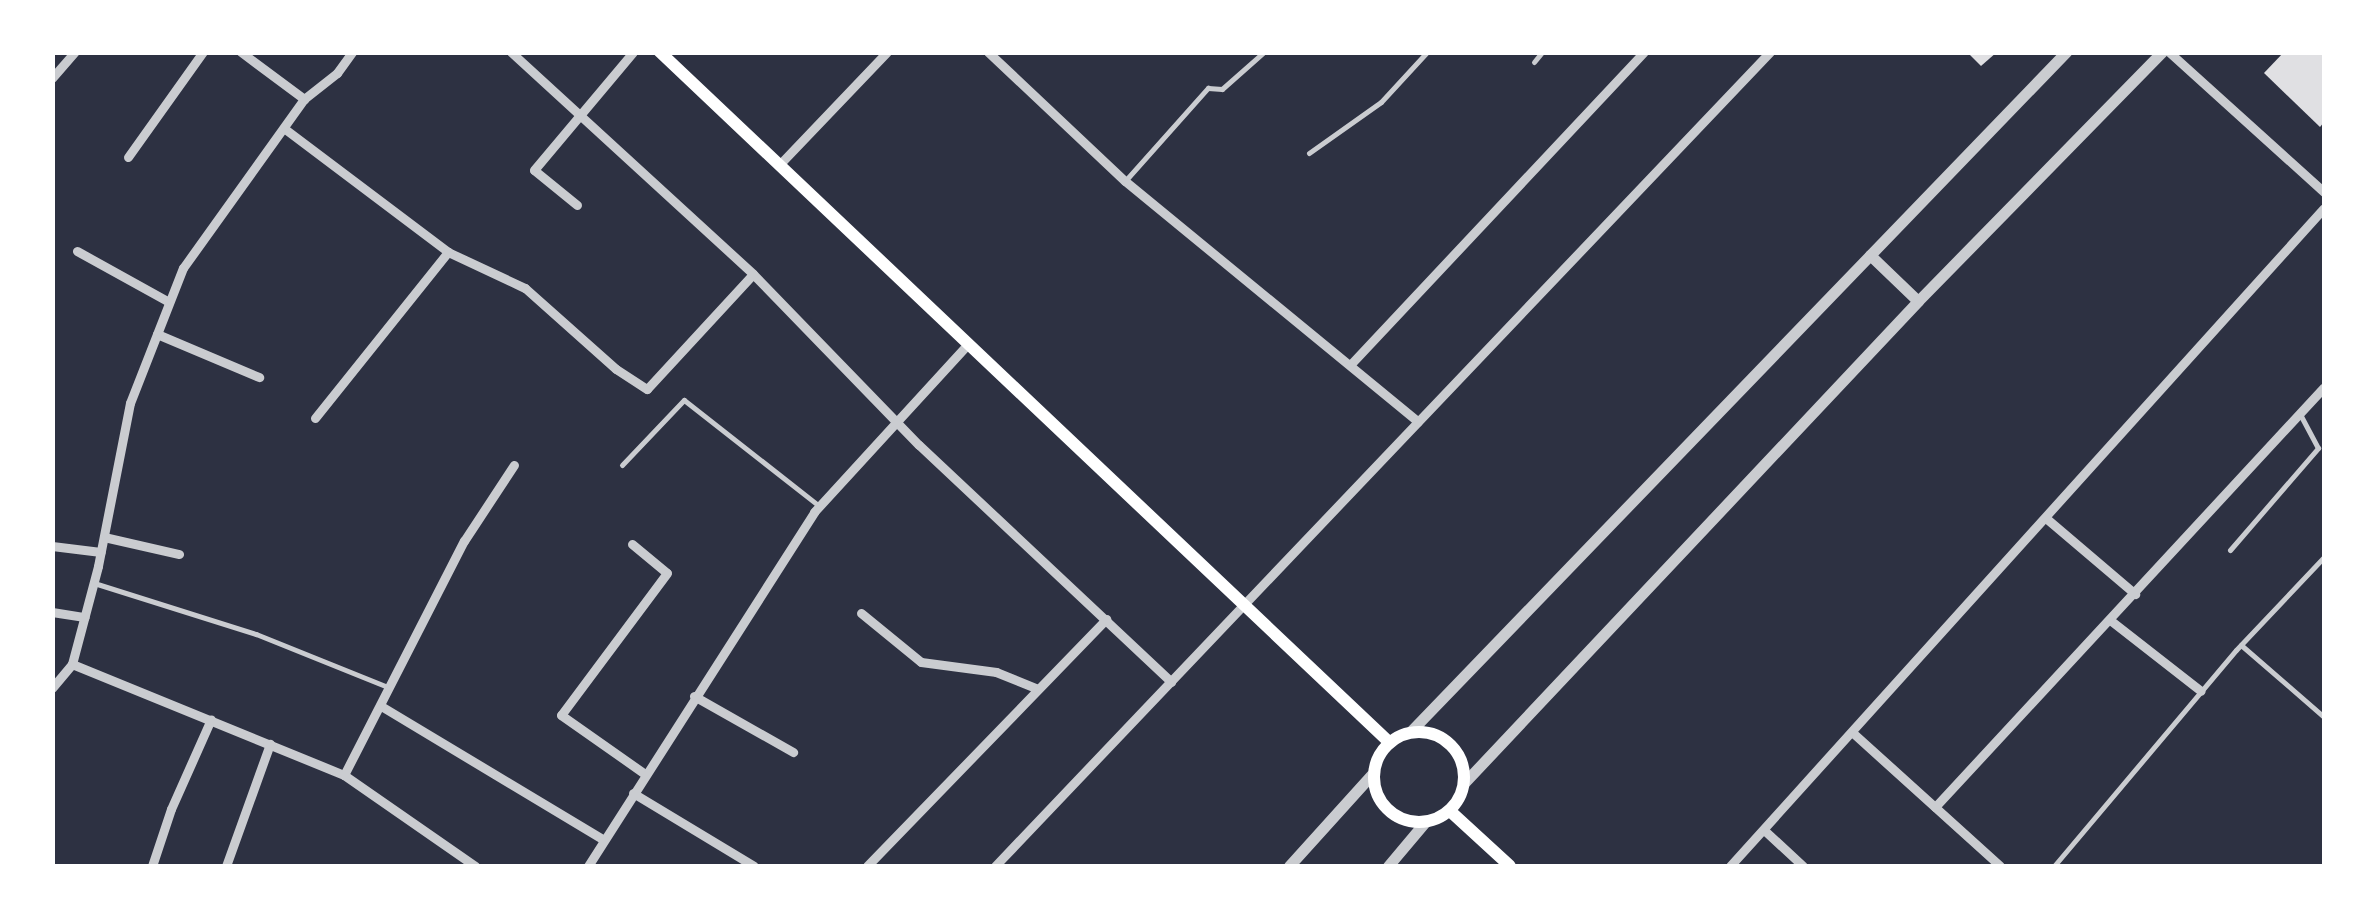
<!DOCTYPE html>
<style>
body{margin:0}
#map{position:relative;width:2377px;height:919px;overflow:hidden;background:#2d3142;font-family:Rubik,sans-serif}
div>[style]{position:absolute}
.building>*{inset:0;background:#e0e0e3}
.service>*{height:5px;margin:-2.5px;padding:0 2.5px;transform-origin:2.5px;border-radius:2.5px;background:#caccd0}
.minor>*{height:9px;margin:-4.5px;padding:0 4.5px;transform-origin:4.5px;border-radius:4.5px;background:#caccd0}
.tertiary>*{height:11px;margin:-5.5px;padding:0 5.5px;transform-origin:5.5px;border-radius:5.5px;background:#caccd0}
.secondary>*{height:12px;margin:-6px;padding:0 6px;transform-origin:6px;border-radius:6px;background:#fff}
.secondary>.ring{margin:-6px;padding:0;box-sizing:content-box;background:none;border:12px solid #fff;border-radius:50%}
span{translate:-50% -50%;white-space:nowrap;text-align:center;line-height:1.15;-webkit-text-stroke:10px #fff;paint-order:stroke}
.frame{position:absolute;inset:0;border:55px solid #fff;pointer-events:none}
</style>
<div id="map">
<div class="building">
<div style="clip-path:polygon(1967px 52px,1997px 52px,1981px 66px)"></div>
<div style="clip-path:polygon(2284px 52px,2324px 52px,2324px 122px,2320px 127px,2264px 73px)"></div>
</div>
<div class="service">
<div style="left:1534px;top:62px;width:13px;rotate:-51deg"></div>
<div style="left:1309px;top:153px;width:88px;rotate:-35.3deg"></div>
<div style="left:1381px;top:102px;width:68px;rotate:-47.4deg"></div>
<div style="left:1125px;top:181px;width:125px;rotate:-48.3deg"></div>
<div style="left:1208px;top:88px;width:14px;rotate:4deg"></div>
<div style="left:1222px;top:89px;width:56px;rotate:-41.4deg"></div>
<div style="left:622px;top:465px;width:90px;rotate:-46.4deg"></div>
<div style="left:684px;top:400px;width:172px;rotate:38.1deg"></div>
<div style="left:2230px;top:550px;width:135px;rotate:-49.2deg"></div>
<div style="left:2318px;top:448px;width:36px;rotate:-118deg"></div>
<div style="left:94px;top:583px;width:170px;rotate:17.5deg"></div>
<div style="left:256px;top:634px;width:142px;rotate:21.9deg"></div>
<div style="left:2241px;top:645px;width:110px;rotate:40.9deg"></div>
<div style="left:2054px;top:866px;width:282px;rotate:-49.9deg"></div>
<div style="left:2236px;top:650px;width:128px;rotate:-46.6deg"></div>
</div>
<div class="minor">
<div style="left:241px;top:52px;width:79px;rotate:36.7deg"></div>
<div style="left:511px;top:52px;width:328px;rotate:42.5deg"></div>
<div style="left:753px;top:274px;width:238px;rotate:45.9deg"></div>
<div style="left:919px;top:445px;width:346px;rotate:43.2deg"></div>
<div style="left:988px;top:52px;width:188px;rotate:43.3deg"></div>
<div style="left:1125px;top:181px;width:379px;rotate:39.4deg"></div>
<div style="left:2169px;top:52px;width:209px;rotate:42.1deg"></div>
<div style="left:52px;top:78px;width:35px;rotate:-49deg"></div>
<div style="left:285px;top:129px;width:204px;rotate:37deg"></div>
<div style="left:448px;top:252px;width:85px;rotate:25.1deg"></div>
<div style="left:525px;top:288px;width:122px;rotate:41.7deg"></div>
<div style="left:616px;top:369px;width:37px;rotate:33deg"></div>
<div style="left:647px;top:389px;width:156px;rotate:-47.3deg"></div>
<div style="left:128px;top:157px;width:129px;rotate:-54.5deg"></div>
<div style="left:779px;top:165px;width:156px;rotate:-46.3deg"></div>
<div style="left:577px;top:205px;width:55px;rotate:-140.9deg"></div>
<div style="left:534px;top:170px;width:154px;rotate:-50deg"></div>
<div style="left:77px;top:251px;width:105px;rotate:29deg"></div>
<div style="left:157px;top:334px;width:111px;rotate:22.9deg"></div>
<div style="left:1350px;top:365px;width:429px;rotate:-46.8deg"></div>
<div style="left:315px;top:418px;width:213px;rotate:-51.3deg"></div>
<div style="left:2047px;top:519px;width:116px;rotate:40.4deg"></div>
<div style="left:104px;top:537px;width:77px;rotate:12.8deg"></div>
<div style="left:632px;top:544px;width:45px;rotate:39.6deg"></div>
<div style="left:667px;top:573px;width:177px;rotate:126.7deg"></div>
<div style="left:561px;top:715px;width:103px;rotate:35.1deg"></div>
<div style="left:52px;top:546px;width:49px;rotate:7deg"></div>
<div style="left:52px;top:612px;width:33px;rotate:9deg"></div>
<div style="left:861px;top:613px;width:77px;rotate:39.2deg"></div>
<div style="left:921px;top:662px;width:76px;rotate:7.6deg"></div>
<div style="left:996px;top:672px;width:45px;rotate:22deg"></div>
<div style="left:2110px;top:620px;width:115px;rotate:38deg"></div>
<div style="left:72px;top:664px;width:294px;rotate:22.2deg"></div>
<div style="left:344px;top:775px;width:160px;rotate:34.8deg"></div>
<div style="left:52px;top:688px;width:31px;rotate:-50deg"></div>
<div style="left:72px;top:664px;width:101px;rotate:-75.1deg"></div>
<div style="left:98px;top:566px;width:166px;rotate:-78.9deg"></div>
<div style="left:130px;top:403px;width:145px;rotate:-68.6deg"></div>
<div style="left:183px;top:268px;width:208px;rotate:-54.4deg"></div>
<div style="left:304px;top:99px;width:42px;rotate:-38.2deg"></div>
<div style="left:337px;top:73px;width:26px;rotate:-54deg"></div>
<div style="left:694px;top:696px;width:114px;rotate:29.5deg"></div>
<div style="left:381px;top:706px;width:260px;rotate:31deg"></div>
<div style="left:1853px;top:733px;width:198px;rotate:42.1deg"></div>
<div style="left:344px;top:775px;width:263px;rotate:-62.9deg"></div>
<div style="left:464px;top:541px;width:91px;rotate:-56.7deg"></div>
<div style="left:633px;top:793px;width:141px;rotate:31.1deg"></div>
<div style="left:1935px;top:807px;width:572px;rotate:-47.19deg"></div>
<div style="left:1764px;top:830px;width:53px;rotate:42.7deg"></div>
<div style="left:152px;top:866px;width:60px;rotate:-71.6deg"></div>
<div style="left:171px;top:809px;width:98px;rotate:-66deg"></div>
<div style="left:226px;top:866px;width:130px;rotate:-70.2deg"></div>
<div style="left:588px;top:866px;width:420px;rotate:-57.4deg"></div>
<div style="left:814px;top:512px;width:226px;rotate:-47.5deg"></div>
<div style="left:867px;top:866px;width:344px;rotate:-45.9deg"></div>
<div style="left:995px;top:866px;width:1124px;rotate:-46.41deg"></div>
<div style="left:1730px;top:866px;width:886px;rotate:-47.93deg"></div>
</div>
<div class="tertiary">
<div style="left:1870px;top:255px;width:66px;rotate:43.8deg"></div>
<div style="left:1410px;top:732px;width:945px;rotate:-46.03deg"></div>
<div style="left:1464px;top:783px;width:662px;rotate:-46.71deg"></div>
<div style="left:1918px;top:301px;width:349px;rotate:-45.6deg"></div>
<div style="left:1289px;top:866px;width:127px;rotate:-47.9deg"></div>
<div style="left:1388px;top:866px;width:57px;rotate:-49.9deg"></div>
</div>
<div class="secondary">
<div style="left:660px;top:52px;width:1004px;rotate:43.43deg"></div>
<div class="ring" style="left:1374px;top:732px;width:78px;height:78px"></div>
<div style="left:1450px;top:811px;width:81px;rotate:42.5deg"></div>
</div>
<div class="frame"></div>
</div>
